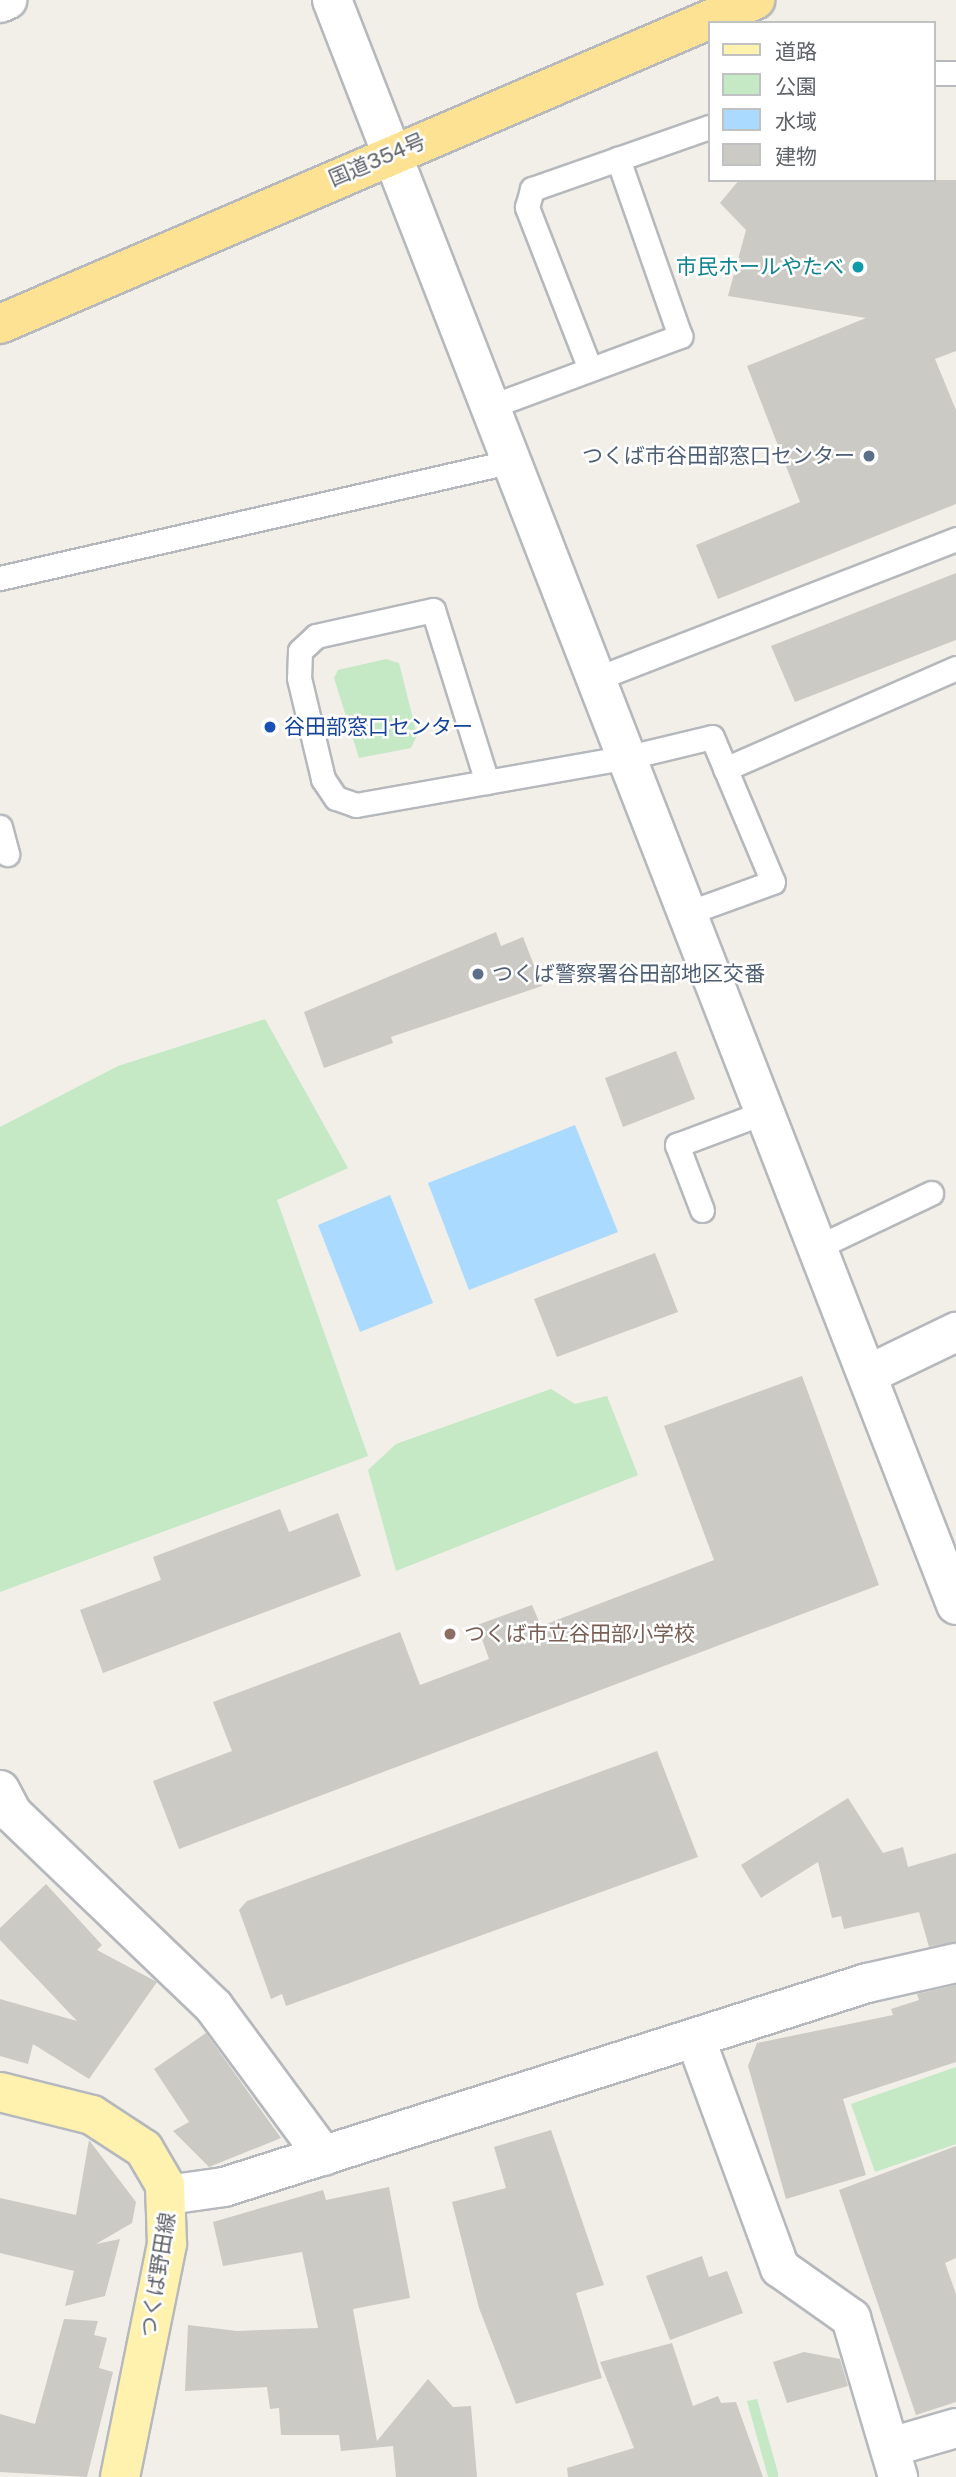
<!DOCTYPE html>
<meta charset="utf-8">
<style>
body{margin:0}
#map{position:relative;width:956px;height:2477px;overflow:hidden;background:#f1efe8;font-family:"Public Sans","Noto Sans JP",sans-serif}
div>[style]{position:absolute}
.green>*{inset:0;background:#c5e8c5}
.water>*{inset:0;background:#aadaff}
.building>*{inset:0;background:#cccac5}
.roads{filter:drop-shadow(2px 0 #b5b8bc) drop-shadow(-2px 0 #b5b8bc) drop-shadow(0 2px #b5b8bc) drop-shadow(0 -2px #b5b8bc)}
.lane>*{height:23px;margin:-11.5px;padding:0 11.5px;transform-origin:11.5px;border-radius:11.5px;background:#fff}
.street>*{height:38px;margin:-19px;padding:0 19px;transform-origin:19px;border-radius:19px;background:#fff}
.secondary>*{height:38px;margin:-19px;padding:0 19px;transform-origin:19px;border-radius:19px;background:#fff}
.primary>*{height:38px;margin:-19px;padding:0 19px;transform-origin:19px;border-radius:19px;background:#fff2af}
.highway>*{height:38px;margin:-19px;padding:0 19px;transform-origin:19px;border-radius:19px;background:#fde293}
.dots>*{width:19px;height:19px;translate:-50% -50%;box-sizing:border-box;border:4px solid #fff;border-radius:50%}
span{translate:-50% -50%;white-space:nowrap;text-align:center;line-height:1.15;-webkit-text-stroke:5px #fff;paint-order:stroke}
.street-label{font-size:21px;color:#5f6368}
.culture-label{font-size:21px;color:#0d838f}
.right{translate:-100% -50%;text-align:right}
.service-label{font-size:21px;color:#4e5e75}
.left{translate:0 -50%;text-align:left}
.transit-label{font-size:21px;color:#164399}
.education-label{font-size:21px;color:#785e54}
.legend{position:absolute;left:708px;top:21px;width:228px;height:161px;box-sizing:border-box;background:#fff;border:2px solid #bfc1c3;margin:0;padding:9px 12px;list-style:none;font-size:21px;color:#5f6368}
.legend li{display:flex;align-items:center;gap:14px;height:35px}
.legend b{width:35px;border:2px solid #bfc1c3}
</style>
<div id="map">
<div class="green">
<div style="clip-path:polygon(386px 659px,399px 663px,417px 735px,411px 748px,359px 758px,334px 678px,338px 670px)"></div>
<div style="clip-path:polygon(265px 1019px,348px 1168px,277px 1200px,368px 1456px,0 1592px,0 1127px,118px 1066px)"></div>
<div style="clip-path:polygon(551px 1389px,575px 1404px,607px 1396px,638px 1475px,396px 1571px,368px 1470px,396px 1444px)"></div>
<div style="clip-path:polygon(956px 2067px,956px 2144px,875px 2172px,851px 2104px)"></div>
<div style="clip-path:polygon(757px 2399px,778px 2473px,778px 2477px,768px 2477px,747px 2401px)"></div>
</div>
<div class="water">
<div style="clip-path:polygon(575px 1125px,618px 1232px,469px 1290px,428px 1183px)"></div>
<div style="clip-path:polygon(390px 1195px,433px 1303px,360px 1332px,318px 1225px)"></div>
</div>
<div class="building">
<div style="clip-path:polygon(739px 180px,956px 180px,956px 351px,935px 359px,956px 410px,956px 504px,718px 599px,696px 545px,800px 502px,747px 366px,866px 318px,728px 296px,746px 230px,720px 203px)"></div>
<div style="clip-path:polygon(956px 573px,956px 640px,795px 702px,771px 646px)"></div>
<div style="clip-path:polygon(496px 932px,501px 946px,523px 937px,542px 986px,391px 1037px,393px 1043px,324px 1068px,304px 1012px)"></div>
<div style="clip-path:polygon(676px 1051px,695px 1099px,623px 1127px,605px 1078px)"></div>
<div style="clip-path:polygon(655px 1253px,678px 1312px,557px 1357px,534px 1299px)"></div>
<div style="clip-path:polygon(802px 1376px,879px 1585px,179px 1849px,153px 1781px,232px 1751px,213px 1702px,400px 1632px,420px 1685px,489px 1659px,477px 1625px,532px 1605px,541px 1626px,714px 1560px,664px 1426px)"></div>
<div style="clip-path:polygon(280px 1509px,289px 1532px,338px 1513px,361px 1576px,103px 1673px,80px 1610px,161px 1580px,153px 1557px)"></div>
<div style="clip-path:polygon(657px 1751px,698px 1857px,286px 2006px,282px 1994px,271px 1999px,239px 1910px,247px 1901px)"></div>
<div style="clip-path:polygon(848px 1798px,883px 1853px,903px 1847px,908px 1867px,956px 1853px,956px 1942px,929px 1947px,919px 1912px,844px 1929px,841px 1916px,832px 1918px,818px 1862px,761px 1898px,741px 1865px)"></div>
<div style="clip-path:polygon(46px 1884px,102px 1945px,97px 1950px,157px 1982px,89px 2079px,33px 2044px,28px 2064px,0 2056px,0 1999px,77px 2021px,0 1940px,0 1928px)"></div>
<div style="clip-path:polygon(956px 1985px,956px 2062px,843px 2099px,866px 2175px,786px 2199px,748px 2066px,757px 2043px,893px 2015px,891px 2009px,919px 2000px,917px 1994px)"></div>
<div style="clip-path:polygon(206px 2033px,281px 2138px,209px 2167px,173px 2131px,189px 2122px,154px 2069px)"></div>
<div style="clip-path:polygon(551px 2130px,604px 2285px,576px 2293px,602px 2378px,516px 2404px,479px 2308px,452px 2202px,506px 2188px,494px 2147px)"></div>
<div style="clip-path:polygon(89px 2140px,136px 2202px,132px 2223px,96px 2244px,120px 2239px,105px 2296px,65px 2306px,74px 2271px,0 2253px,0 2198px,76px 2215px)"></div>
<div style="clip-path:polygon(956px 2146px,956px 2258px,945px 2263px,956px 2294px,956px 2402px,916px 2415px,839px 2190px)"></div>
<div style="clip-path:polygon(389px 2187px,410px 2298px,353px 2309px,377px 2441px,428px 2379px,453px 2407px,471px 2406px,477px 2477px,396px 2477px,393px 2446px,341px 2451px,339px 2435px,281px 2435px,279px 2408px,270px 2409px,267px 2387px,185px 2391px,188px 2325px,237px 2331px,318px 2328px,302px 2252px,223px 2266px,213px 2222px,323px 2190px,326px 2200px)"></div>
<div style="clip-path:polygon(702px 2256px,709px 2277px,727px 2271px,743px 2313px,670px 2340px,646px 2276px)"></div>
<div style="clip-path:polygon(64px 2319px,98px 2321px,94px 2335px,107px 2338px,99px 2368px,113px 2372px,87px 2477px,0 2472px,0 2414px,35px 2424px)"></div>
<div style="clip-path:polygon(672px 2343px,693px 2406px,718px 2396px,721px 2403px,736px 2402px,763px 2477px,568px 2477px,567px 2468px,634px 2448px,600px 2362px)"></div>
<div style="clip-path:polygon(804px 2352px,840px 2359px,848px 2386px,787px 2403px,773px 2362px)"></div>
</div>
<div class="roads">
<div class="lane">
<div style="left:933px;top:73px;width:23px"></div>
<div style="left:590px;top:369px;width:174px;rotate:-111.3deg"></div>
<div style="left:527px;top:207px;width:19px;rotate:-74deg"></div>
<div style="left:532px;top:189px;width:188px;rotate:-19.3deg"></div>
<div style="left:492px;top:406px;width:201px;rotate:-20.4deg"></div>
<div style="left:680px;top:336px;width:188px;rotate:-109.3deg"></div>
<div style="left:0;top:578px;width:526px;rotate:-12.85deg"></div>
<div style="left:598px;top:678px;width:384px;rotate:-21.2deg"></div>
<div style="left:725px;top:769px;width:252px;rotate:-23.6deg"></div>
<div style="left:487px;top:782px;width:180px;rotate:-107.4deg"></div>
<div style="left:433px;top:610px;width:120px;rotate:167.5deg"></div>
<div style="left:316px;top:636px;width:22px;rotate:137deg"></div>
<div style="left:300px;top:651px;width:27px;rotate:92deg"></div>
<div style="left:299px;top:678px;width:104px;rotate:76.6deg"></div>
<div style="left:323px;top:779px;width:23px;rotate:56deg"></div>
<div style="left:336px;top:798px;width:21px;rotate:19deg"></div>
<div style="left:356px;top:805px;width:277px;rotate:-10deg"></div>
<div style="left:629px;top:757px;width:85px;rotate:-13.5deg"></div>
<div style="left:712px;top:737px;width:157px;rotate:67.2deg"></div>
<div style="left:773px;top:882px;width:88px;rotate:160.1deg"></div>
<div style="left:0;top:827px;width:28px;rotate:75deg"></div>
<div style="left:702px;top:1210px;width:70px;rotate:-111deg"></div>
<div style="left:677px;top:1145px;width:97px;rotate:-20.5deg"></div>
<div style="left:820px;top:1246px;width:123px;rotate:-25.5deg"></div>
</div>
<div class="street">
<div style="left:0;top:3px;width:8px;rotate:-23deg"></div>
<div style="left:869px;top:1374px;width:97px;rotate:-25.8deg"></div>
<div style="left:0;top:1790px;width:27px;rotate:62deg"></div>
<div style="left:13px;top:1814px;width:279px;rotate:43.8deg"></div>
<div style="left:214px;top:2007px;width:185px;rotate:53.6deg"></div>
<div style="left:696px;top:2040px;width:243px;rotate:69.8deg"></div>
<div style="left:780px;top:2268px;width:87px;rotate:35.2deg"></div>
<div style="left:851px;top:2318px;width:166px;rotate:73.5deg"></div>
<div style="left:168px;top:2195px;width:57px;rotate:-8.1deg"></div>
<div style="left:224px;top:2187px;width:675px;rotate:-17.6deg"></div>
<div style="left:867px;top:1983px;width:91px;rotate:-12.7deg"></div>
<div style="left:891px;top:2447px;width:68px;rotate:-16.3deg"></div>
</div>
<div class="secondary">
<div style="left:332px;top:0;width:1722px;rotate:68.75deg"></div>
</div>
<div class="primary">
<div style="left:0;top:2092px;width:95px;rotate:14deg"></div>
<div style="left:92px;top:2115px;width:62px;rotate:33.2deg"></div>
<div style="left:144px;top:2149px;width:42px;rotate:59.7deg"></div>
<div style="left:165px;top:2185px;width:59px;rotate:88.1deg"></div>
<div style="left:167px;top:2244px;width:238px;rotate:101.4deg"></div>
</div>
<div class="highway">
<div style="left:0;top:324px;width:822px;rotate:-23.23deg"></div>
</div>
</div>
<div class="dots">
<div style="left:858px;top:267px;background:#0f9aa8"></div>
<div style="left:869px;top:456px;background:#5c6f8a"></div>
<div style="left:270px;top:727px;background:#1a4fb4"></div>
<div style="left:478px;top:974px;background:#5c6f8a"></div>
<div style="left:450px;top:1634px;background:#8d6e63"></div>
</div>
<div class="street-label">
<span style="left:377px;top:160px;rotate:-23deg">国道354号</span>
<span style="left:158px;top:2275px;rotate:-81deg">つくば野田線</span>
</div>
<div class="culture-label">
<span class="right" style="left:844px;top:267px">市民ホールやたべ</span>
</div>
<div class="service-label">
<span class="right" style="left:855px;top:456px">つくば市谷田部窓口センター</span>
<span class="left" style="left:492px;top:974px">つくば警察署谷田部地区交番</span>
</div>
<div class="transit-label">
<span class="left" style="left:284px;top:727px">谷田部窓口センター</span>
</div>
<div class="education-label">
<span class="left" style="left:464px;top:1634px">つくば市立谷田部小学校</span>
</div>
<ul class="legend">
<li><b style="height:9px;background:#fff2af"></b>道路</li>
<li><b style="height:19px;background:#c5e8c5"></b>公園</li>
<li><b style="height:19px;background:#aadaff"></b>水域</li>
<li><b style="height:19px;background:#cccac5"></b>建物</li>
</ul>
</div>
